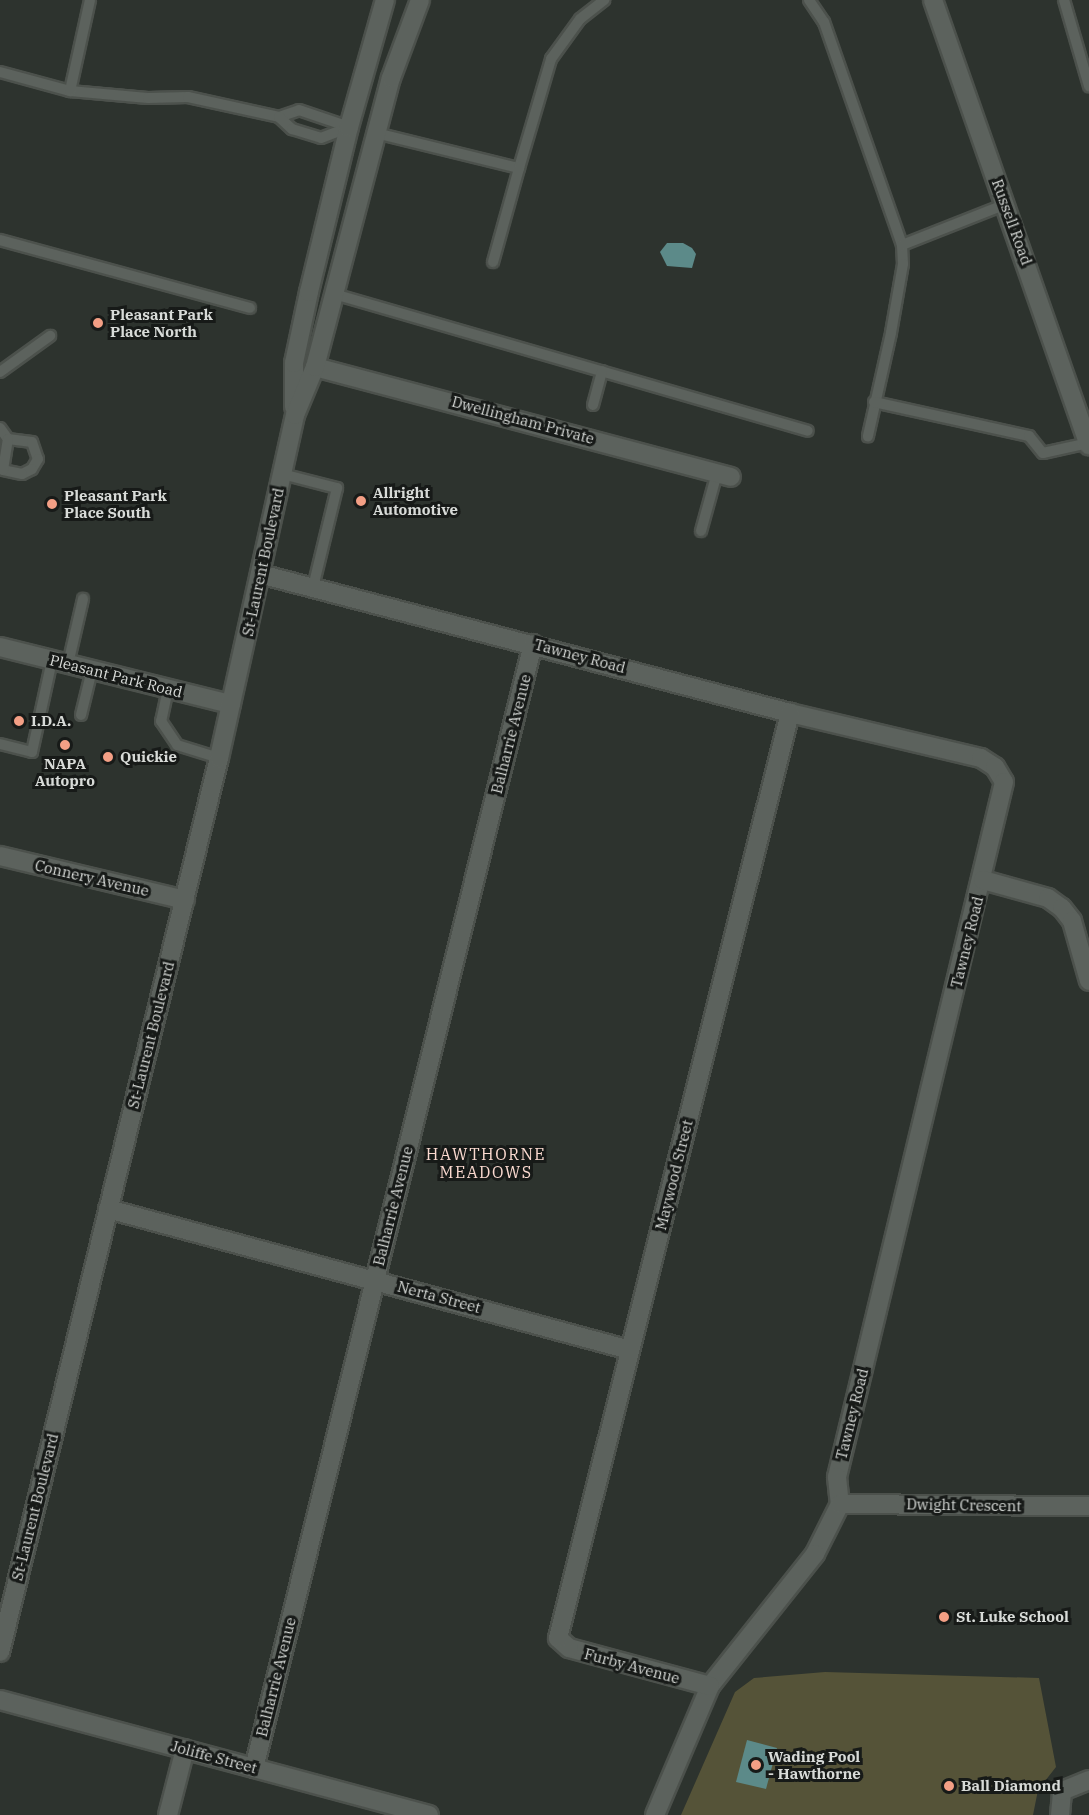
<!DOCTYPE html>
<style>
body{margin:0}
#map{position:relative;width:1089px;height:1815px;overflow:hidden;background:#2d332e;font-family:"IBM Plex Serif",serif}
div>[style]{position:absolute}
.green>*{inset:0;background:#555338}
.water>*{inset:0;background:#5c8a89}
.roads{filter:drop-shadow(2px 0 #4c514c) drop-shadow(-2px 0 #4c514c) drop-shadow(0 2px #4c514c) drop-shadow(0 -2px #4c514c)}
.lane>*{height:10px;margin:-5px;padding:0 5px;transform-origin:5px;border-radius:5px;background:#5c625d}
.street>*{height:18px;margin:-9px;padding:0 9px;transform-origin:9px;border-radius:9px;background:#5c625d}
.secondary>*{height:18px;margin:-9px;padding:0 9px;transform-origin:9px;border-radius:9px;background:#5c625d}
.dots>*{width:16px;height:16px;translate:-50% -50%;box-sizing:border-box;border:3px solid #171a18;border-radius:50%}
span{translate:-50% -50%;white-space:nowrap;text-align:center;line-height:1.15;-webkit-text-stroke:6px #171a18;paint-order:stroke}
.street-label{font-size:15px;color:#d8dbd8}
.poi-label{font-size:15px;color:#d8dbd8;font-weight:700}
.left{translate:0 -50%;text-align:left}
.neighbourhood-label{font-size:16px;color:#fbdad0;letter-spacing:1.5px}
</style>
<div id="map">
<div class="green">
<div style="clip-path:polygon(825px 1672px,1039px 1678px,1056px 1767px,1038px 1790px,1033px 1815px,681px 1815px,735px 1692px,754px 1678px)"></div>
</div>
<div class="water">
<div style="clip-path:polygon(667px 243px,683px 243px,692px 248px,696px 254px,692px 268px,667px 266px,660px 252px)"></div>
<div style="clip-path:polygon(747px 1740px,777px 1748px,766px 1789px,736px 1782px)"></div>
</div>
<div class="roads">
<div class="lane">
<div style="left:809px;top:0;width:27px;rotate:56deg"></div>
<div style="left:824px;top:22px;width:236px;rotate:70.7deg"></div>
<div style="left:902px;top:245px;width:19px;rotate:87deg"></div>
<div style="left:903px;top:264px;width:70px;rotate:99.9deg"></div>
<div style="left:891px;top:333px;width:106px;rotate:102.6deg"></div>
<div style="left:1064px;top:0;width:90px;rotate:73.8deg"></div>
<div style="left:0;top:72px;width:73px;rotate:15.2deg"></div>
<div style="left:70px;top:91px;width:78px;rotate:5.1deg"></div>
<div style="left:148px;top:98px;width:40px;rotate:-1.4deg"></div>
<div style="left:188px;top:97px;width:93px;rotate:12.4deg"></div>
<div style="left:279px;top:117px;width:21px;rotate:-19deg"></div>
<div style="left:299px;top:110px;width:53px;rotate:18.8deg"></div>
<div style="left:70px;top:91px;width:93px;rotate:-77.6deg"></div>
<div style="left:279px;top:117px;width:18px;rotate:43deg"></div>
<div style="left:292px;top:129px;width:30px;rotate:17deg"></div>
<div style="left:321px;top:138px;width:30px;rotate:-21deg"></div>
<div style="left:376px;top:133px;width:147px;rotate:13.8deg"></div>
<div style="left:519px;top:168px;width:114px;rotate:-73.6deg"></div>
<div style="left:551px;top:59px;width:49px;rotate:-54.1deg"></div>
<div style="left:580px;top:19px;width:31px;rotate:-38deg"></div>
<div style="left:0;top:240px;width:259px;rotate:15.2deg"></div>
<div style="left:902px;top:245px;width:112px;rotate:-21.5deg"></div>
<div style="left:493px;top:262px;width:98px;rotate:-74.5deg"></div>
<div style="left:334px;top:294px;width:493px;rotate:16.1deg"></div>
<div style="left:0;top:372px;width:62px;rotate:-35.8deg"></div>
<div style="left:874px;top:402px;width:159px;rotate:12.4deg"></div>
<div style="left:1029px;top:436px;width:22px;rotate:51deg"></div>
<div style="left:1043px;top:453px;width:46px;rotate:-12.5deg"></div>
<div style="left:593px;top:405px;width:35px;rotate:-75deg"></div>
<div style="left:0;top:428px;width:14px;rotate:54deg"></div>
<div style="left:8px;top:439px;width:24px;rotate:7deg"></div>
<div style="left:32px;top:442px;width:18px;rotate:71deg"></div>
<div style="left:38px;top:459px;width:12px;rotate:121deg"></div>
<div style="left:32px;top:469px;width:11px;rotate:153deg"></div>
<div style="left:22px;top:474px;width:19px;rotate:-168deg"></div>
<div style="left:3px;top:470px;width:31px;rotate:-81deg"></div>
<div style="left:282px;top:474px;width:57px;rotate:14.3deg"></div>
<div style="left:337px;top:488px;width:102px;rotate:103.6deg"></div>
<div style="left:701px;top:531px;width:60px;rotate:-74.6deg"></div>
<div style="left:68px;top:664px;width:67px;rotate:-77deg"></div>
<div style="left:168px;top:689px;width:33px;rotate:102deg"></div>
<div style="left:161px;top:721px;width:29px;rotate:56deg"></div>
<div style="left:177px;top:745px;width:44px;rotate:17.2deg"></div>
<div style="left:81px;top:715px;width:46px;rotate:-76.3deg"></div>
<div style="left:0;top:744px;width:33px;rotate:14deg"></div>
<div style="left:32px;top:752px;width:94px;rotate:-77.7deg"></div>
</div>
<div class="street">
<div style="left:315px;top:367px;width:430px;rotate:14.8deg"></div>
<div style="left:260px;top:574px;width:548px;rotate:14.7deg"></div>
<div style="left:790px;top:713px;width:196px;rotate:13.3deg"></div>
<div style="left:981px;top:758px;width:17px;rotate:33deg"></div>
<div style="left:995px;top:767px;width:17px;rotate:59deg"></div>
<div style="left:1004px;top:782px;width:715px;rotate:103.51deg"></div>
<div style="left:837px;top:1477px;width:27px;rotate:84deg"></div>
<div style="left:840px;top:1504px;width:56px;rotate:116.6deg"></div>
<div style="left:815px;top:1554px;width:169px;rotate:128.5deg"></div>
<div style="left:710px;top:1686px;width:140px;rotate:113.1deg"></div>
<div style="left:0;top:856px;width:190px;rotate:13.4deg"></div>
<div style="left:983px;top:880px;width:67px;rotate:15.5deg"></div>
<div style="left:1048px;top:898px;width:17px;rotate:36deg"></div>
<div style="left:1062px;top:908px;width:16px;rotate:52deg"></div>
<div style="left:1072px;top:921px;width:62px;rotate:74.2deg"></div>
<div style="left:108px;top:1209px;width:541px;rotate:15.12deg"></div>
<div style="left:840px;top:1504px;width:249px;rotate:0.5deg"></div>
<div style="left:710px;top:1686px;width:146px;rotate:-164.9deg"></div>
<div style="left:569px;top:1648px;width:15px;rotate:-138deg"></div>
<div style="left:558px;top:1638px;width:954px;rotate:-75.92deg"></div>
<div style="left:0;top:1700px;width:444px;rotate:15deg"></div>
<div style="left:254px;top:1768px;width:1158px;rotate:-76.06deg"></div>
<div style="left:168px;top:1815px;width:68px;rotate:-75.6deg"></div>
<div style="left:1060px;top:1815px;width:24px;rotate:-85deg"></div>
<div style="left:1062px;top:1791px;width:29px;rotate:-22deg"></div>
</div>
<div class="secondary">
<div style="left:933px;top:0;width:472px;rotate:70.7deg"></div>
<div style="left:294px;top:407px;width:44px;rotate:-90deg"></div>
<div style="left:294px;top:363px;width:73px;rotate:-78.1deg"></div>
<div style="left:309px;top:292px;width:170px;rotate:-76.4deg"></div>
<div style="left:349px;top:127px;width:132px;rotate:-74.2deg"></div>
<div style="left:0;top:647px;width:238px;rotate:13.9deg"></div>
<div style="left:0;top:1652px;width:920px;rotate:-76.24deg"></div>
<div style="left:219px;top:758px;width:351px;rotate:-77.5deg"></div>
<div style="left:295px;top:415px;width:52px;rotate:-67.4deg"></div>
<div style="left:315px;top:367px;width:299px;rotate:-75.3deg"></div>
<div style="left:391px;top:78px;width:83px;rotate:-69.6deg"></div>
</div>
</div>
<div class="dots">
<div style="left:98px;top:323px;background:#f39f85"></div>
<div style="left:361px;top:501px;background:#f39f85"></div>
<div style="left:52px;top:504px;background:#f39f85"></div>
<div style="left:19px;top:721px;background:#f39f85"></div>
<div style="left:65px;top:745px;background:#f39f85"></div>
<div style="left:108px;top:757px;background:#f39f85"></div>
<div style="left:944px;top:1617px;background:#f39f85"></div>
<div style="left:756px;top:1765px;background:#f39f85"></div>
<div style="left:949px;top:1786px;background:#f39f85"></div>
</div>
<div class="street-label">
<span style="left:1012px;top:222px;rotate:70deg">Russell Road</span>
<span style="left:523px;top:420px;rotate:15deg">Dwellingham Private</span>
<span style="left:263px;top:562px;rotate:-78deg">St-Laurent Boulevard</span>
<span style="left:580px;top:656px;rotate:15deg">Tawney Road</span>
<span style="left:116px;top:676px;rotate:14deg">Pleasant Park Road</span>
<span style="left:511px;top:734px;rotate:-76deg">Balharrie Avenue</span>
<span style="left:92px;top:878px;rotate:13deg">Connery Avenue</span>
<span style="left:967px;top:942px;rotate:-76deg">Tawney Road</span>
<span style="left:151px;top:1035px;rotate:-76deg">St-Laurent Boulevard</span>
<span style="left:674px;top:1175px;rotate:-76deg">Maywood Street</span>
<span style="left:393px;top:1206px;rotate:-76deg">Balharrie Avenue</span>
<span style="left:439px;top:1297px;rotate:15deg">Nerta Street</span>
<span style="left:852px;top:1414px;rotate:-76deg">Tawney Road</span>
<span style="left:964px;top:1505px;rotate:1deg">Dwight Crescent</span>
<span style="left:35px;top:1507px;rotate:-76deg">St-Laurent Boulevard</span>
<span style="left:632px;top:1666px;rotate:15deg">Furby Avenue</span>
<span style="left:276px;top:1677px;rotate:-76deg">Balharrie Avenue</span>
<span style="left:214px;top:1757px;rotate:15deg">Joliffe Street</span>
</div>
<div class="poi-label">
<span class="left" style="left:110px;top:323px">Pleasant Park<br>Place North</span>
<span class="left" style="left:373px;top:501px">Allright<br>Automotive</span>
<span class="left" style="left:64px;top:504px">Pleasant Park<br>Place South</span>
<span class="left" style="left:31px;top:721px">I.D.A.</span>
<span class="left" style="left:120px;top:757px">Quickie</span>
<span style="left:65px;top:772px">NAPA<br>Autopro</span>
<span class="left" style="left:956px;top:1617px">St. Luke School</span>
<span class="left" style="left:768px;top:1765px">Wading Pool<br>- Hawthorne</span>
<span class="left" style="left:961px;top:1786px">Ball Diamond</span>
</div>
<div class="neighbourhood-label">
<span style="left:486px;top:1163px">HAWTHORNE<br>MEADOWS</span>
</div>
</div>
